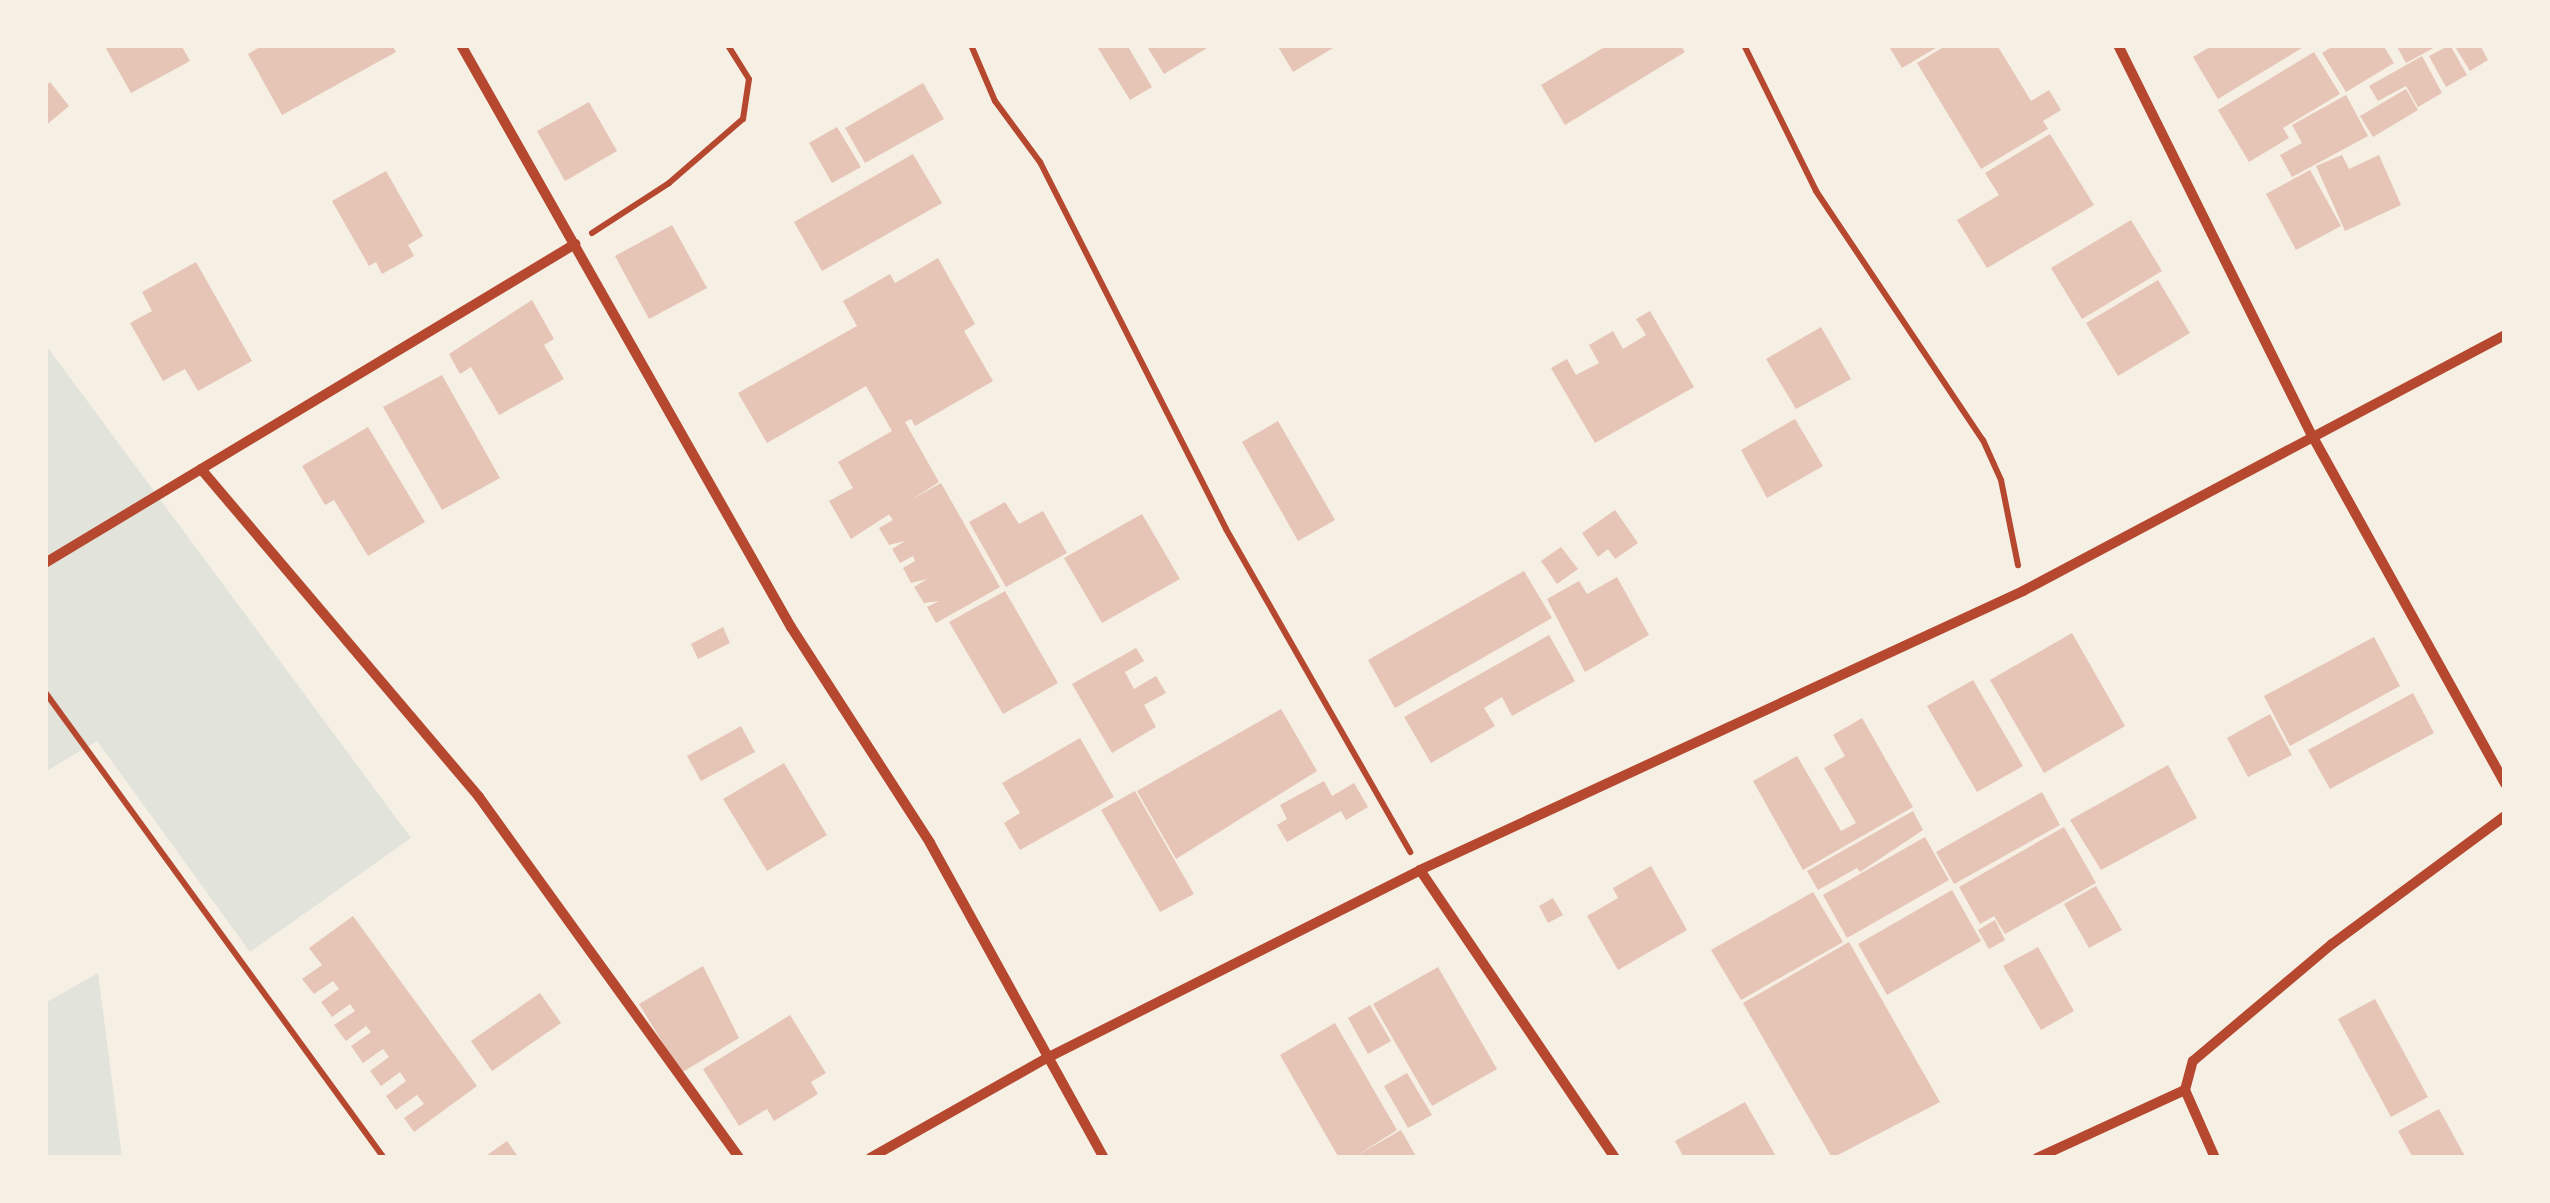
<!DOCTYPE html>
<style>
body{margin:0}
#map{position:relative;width:2550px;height:1203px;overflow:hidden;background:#f6efe4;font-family:"Open Sans",sans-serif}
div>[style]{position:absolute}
.green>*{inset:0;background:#e2e4dc}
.building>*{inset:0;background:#e6c5b7}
.path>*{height:6px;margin:-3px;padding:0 3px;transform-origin:3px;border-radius:3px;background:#b5482f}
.minor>*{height:10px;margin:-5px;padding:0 5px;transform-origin:5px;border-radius:5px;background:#b5482f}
span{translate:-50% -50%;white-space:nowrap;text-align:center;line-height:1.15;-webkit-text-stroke:8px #f6efe4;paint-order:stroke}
.frame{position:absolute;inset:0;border:48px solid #f6efe4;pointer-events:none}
</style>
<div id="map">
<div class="green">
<div style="clip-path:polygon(45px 344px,411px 838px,250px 952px,97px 741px,45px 772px)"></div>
<div style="clip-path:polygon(98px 973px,122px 1158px,45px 1158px,45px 1003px)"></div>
</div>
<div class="building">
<div style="clip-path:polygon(104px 45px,181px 45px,190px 61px,131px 93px)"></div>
<div style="clip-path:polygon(263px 45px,392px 45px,396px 52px,282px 115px,248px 54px)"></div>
<div style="clip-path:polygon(1096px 45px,1127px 45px,1152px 87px,1130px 100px)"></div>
<div style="clip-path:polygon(1146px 45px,1212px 45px,1164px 74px)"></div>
<div style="clip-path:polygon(1277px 45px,1338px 45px,1293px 72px)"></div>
<div style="clip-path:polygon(1608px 45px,1680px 45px,1685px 52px,1565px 125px,1541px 85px)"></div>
<div style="clip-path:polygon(1888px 45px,1941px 45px,1902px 68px)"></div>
<div style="clip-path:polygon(1947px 45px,1997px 45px,2031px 101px,2049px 90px,2061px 110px,2043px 121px,2048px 129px,1981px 169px,1917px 63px)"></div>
<div style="clip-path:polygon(2213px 45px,2307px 45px,2218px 99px,2193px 57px)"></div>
<div style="clip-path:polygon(2335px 45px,2383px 45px,2394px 63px,2346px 92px,2322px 53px)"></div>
<div style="clip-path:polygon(2396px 45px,2439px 45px,2406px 63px)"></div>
<div style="clip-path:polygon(2450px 45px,2467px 75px,2446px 87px,2429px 56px)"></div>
<div style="clip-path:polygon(2454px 45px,2480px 45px,2488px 60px,2470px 71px)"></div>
<div style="clip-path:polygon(2314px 52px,2340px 94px,2283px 128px,2289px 138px,2249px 162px,2218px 110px)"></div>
<div style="clip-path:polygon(2422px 56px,2442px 93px,2418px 107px,2406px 86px,2378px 101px,2369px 86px)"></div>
<div style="clip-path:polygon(50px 82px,69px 106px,45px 126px,45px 86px)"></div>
<div style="clip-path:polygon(923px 83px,944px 119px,865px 163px,845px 128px)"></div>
<div style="clip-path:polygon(2406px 89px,2418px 110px,2373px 137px,2360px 116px)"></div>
<div style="clip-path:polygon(2346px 95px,2368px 136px,2292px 177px,2280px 155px,2302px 143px,2292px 125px)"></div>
<div style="clip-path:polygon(589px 102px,617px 151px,565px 181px,537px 131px)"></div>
<div style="clip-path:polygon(837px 127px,861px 167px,832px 183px,809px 143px)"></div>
<div style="clip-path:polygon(2050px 134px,2094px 205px,1987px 268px,1957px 220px,1999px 195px,1985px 173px)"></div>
<div style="clip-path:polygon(913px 154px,942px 203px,822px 271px,794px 222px)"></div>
<div style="clip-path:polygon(2342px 155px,2349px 169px,2379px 155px,2401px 205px,2345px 231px,2316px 166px)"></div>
<div style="clip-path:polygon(2310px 170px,2341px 226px,2296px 250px,2266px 194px)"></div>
<div style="clip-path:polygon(386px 171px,423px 236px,408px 245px,414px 256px,382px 274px,376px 262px,369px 266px,332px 201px)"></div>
<div style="clip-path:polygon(2131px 220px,2162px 271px,2082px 319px,2051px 268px)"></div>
<div style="clip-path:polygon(672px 225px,707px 288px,649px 319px,615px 256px)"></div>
<div style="clip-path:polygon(938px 258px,975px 324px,964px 331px,993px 381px,915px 426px,911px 419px,905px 422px,939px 482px,851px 539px,829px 501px,853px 488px,838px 462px,892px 431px,866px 386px,767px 443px,738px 393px,857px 326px,843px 301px,890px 274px,895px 283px)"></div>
<div style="clip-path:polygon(196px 262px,252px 361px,198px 391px,185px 369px,163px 381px,130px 323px,152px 311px,142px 292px)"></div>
<div style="clip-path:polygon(2158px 280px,2190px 333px,2118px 376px,2086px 323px)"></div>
<div style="clip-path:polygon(532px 300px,554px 339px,544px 345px,564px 379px,499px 415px,471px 367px,460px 374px,449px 354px)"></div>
<div style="clip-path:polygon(1650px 311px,1694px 387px,1595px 443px,1551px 368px,1567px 359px,1576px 375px,1599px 363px,1589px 345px,1613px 331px,1623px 349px,1646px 335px,1636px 319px)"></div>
<div style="clip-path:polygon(1821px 327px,1851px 379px,1796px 409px,1766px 359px)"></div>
<div style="clip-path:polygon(442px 375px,500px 478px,442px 510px,383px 407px)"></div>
<div style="clip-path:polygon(1795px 419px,1823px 466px,1767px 498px,1741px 450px)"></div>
<div style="clip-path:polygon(1278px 421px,1335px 520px,1298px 541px,1242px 442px)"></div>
<div style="clip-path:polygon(368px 427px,425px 522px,368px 556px,334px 500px,325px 505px,302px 466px)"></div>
<div style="clip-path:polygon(941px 483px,1000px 587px,936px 623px,927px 607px,939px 601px,924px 603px,914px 587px,927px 579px,911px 583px,903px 568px,915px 561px,913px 556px,900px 563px,892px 549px,905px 541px,889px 545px,879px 528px,893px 520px,888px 513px)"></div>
<div style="clip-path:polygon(1005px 502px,1019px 524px,1043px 511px,1067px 553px,1006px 587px,969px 522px)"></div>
<div style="clip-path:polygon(1615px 510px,1638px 543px,1615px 559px,1608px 549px,1598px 557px,1582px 533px)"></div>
<div style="clip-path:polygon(1142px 514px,1180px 579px,1102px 623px,1064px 558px)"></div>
<div style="clip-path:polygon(1561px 547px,1578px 569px,1557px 584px,1541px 561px)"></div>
<div style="clip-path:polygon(1524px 571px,1552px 618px,1395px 708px,1368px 660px)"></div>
<div style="clip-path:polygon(1617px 577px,1649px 635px,1585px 672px,1547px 599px,1579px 581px,1587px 594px)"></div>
<div style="clip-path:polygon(1005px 591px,1058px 683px,1003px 714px,949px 622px)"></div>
<div style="clip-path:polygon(723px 627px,730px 643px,698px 659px,691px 644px)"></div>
<div style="clip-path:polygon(2072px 633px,2125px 726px,2044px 773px,1990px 680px)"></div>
<div style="clip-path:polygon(1549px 635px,1575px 681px,1512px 716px,1502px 697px,1484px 708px,1495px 726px,1431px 763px,1404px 717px)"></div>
<div style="clip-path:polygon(2374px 637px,2400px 686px,2290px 746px,2264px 696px)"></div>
<div style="clip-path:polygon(1136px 648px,1144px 661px,1125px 672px,1134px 689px,1156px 676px,1166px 693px,1144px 705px,1156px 727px,1112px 753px,1072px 684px)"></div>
<div style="clip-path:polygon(1973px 680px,2023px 766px,1977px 792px,1927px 706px)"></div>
<div style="clip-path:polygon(2413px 693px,2434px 733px,2330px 789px,2308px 750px)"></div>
<div style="clip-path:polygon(1281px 709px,1317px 771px,1176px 859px,1137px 791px)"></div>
<div style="clip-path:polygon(2270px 714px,2292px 755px,2248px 777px,2227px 738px)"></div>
<div style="clip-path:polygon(1862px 718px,1913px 807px,1803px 870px,1753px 781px,1797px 756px,1841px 831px,1856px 823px,1824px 768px,1845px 756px,1833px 735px)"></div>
<div style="clip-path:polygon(741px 726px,755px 752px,701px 781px,687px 756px)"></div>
<div style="clip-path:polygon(1080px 738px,1114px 797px,1020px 850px,1004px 823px,1020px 813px,1002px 783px)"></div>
<div style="clip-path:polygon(784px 763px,827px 835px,767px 871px,723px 799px)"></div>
<div style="clip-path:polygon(2168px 765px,2197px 818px,2101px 870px,2070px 820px)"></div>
<div style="clip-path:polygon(1324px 781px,1332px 796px,1354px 783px,1368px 807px,1346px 820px,1341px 811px,1287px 842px,1277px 825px,1287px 819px,1280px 805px)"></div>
<div style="clip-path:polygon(1135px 791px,1194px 894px,1160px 912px,1101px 810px)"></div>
<div style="clip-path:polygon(2042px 792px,2060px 825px,1954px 884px,1936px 852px)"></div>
<div style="clip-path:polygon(1913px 811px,1923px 830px,1860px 872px,1857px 868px,1818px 890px,1807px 871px)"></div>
<div style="clip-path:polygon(2064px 827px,2096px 883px,2005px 934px,1994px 916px,1980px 924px,1959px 887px)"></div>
<div style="clip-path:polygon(1925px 837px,1949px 880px,1847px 938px,1823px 895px)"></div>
<div style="clip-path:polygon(1651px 866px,1687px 930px,1618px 970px,1587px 916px,1618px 898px,1613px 888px)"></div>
<div style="clip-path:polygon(2096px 886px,2122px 930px,2089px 948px,2064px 904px)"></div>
<div style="clip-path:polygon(1952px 890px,1981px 941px,1887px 995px,1858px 944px)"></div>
<div style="clip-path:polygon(1813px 892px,1843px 942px,1741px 1000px,1711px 950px)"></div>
<div style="clip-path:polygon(1553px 898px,1563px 915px,1548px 923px,1539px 906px)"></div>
<div style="clip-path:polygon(353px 916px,477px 1086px,414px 1132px,404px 1118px,424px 1104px,417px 1095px,396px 1110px,386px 1096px,406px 1081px,400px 1072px,381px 1086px,370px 1071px,389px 1057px,383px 1049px,363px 1063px,351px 1046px,371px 1032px,366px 1026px,346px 1041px,334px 1025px,355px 1011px,350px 1004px,332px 1017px,321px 1002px,339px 989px,333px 981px,314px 994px,302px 979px,322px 965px,309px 948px)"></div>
<div style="clip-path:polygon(1995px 920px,2005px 940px,1989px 949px,1978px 930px)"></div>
<div style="clip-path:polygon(1849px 942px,1940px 1102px,1832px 1158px,1743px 1003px)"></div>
<div style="clip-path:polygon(2038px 947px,2074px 1011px,2041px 1030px,2003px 966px)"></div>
<div style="clip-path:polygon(703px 966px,739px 1038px,681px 1073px,639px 1004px)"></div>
<div style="clip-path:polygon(1438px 967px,1497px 1069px,1432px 1106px,1373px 1004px)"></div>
<div style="clip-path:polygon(540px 993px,561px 1023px,492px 1071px,471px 1041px)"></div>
<div style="clip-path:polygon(2375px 999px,2428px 1097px,2391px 1117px,2338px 1019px)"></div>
<div style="clip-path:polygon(1370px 1005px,1391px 1041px,1368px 1054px,1348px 1018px)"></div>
<div style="clip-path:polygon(790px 1015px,826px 1073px,811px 1082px,818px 1094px,774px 1121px,767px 1109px,739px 1126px,703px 1069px)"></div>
<div style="clip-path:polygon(1335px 1023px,1397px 1130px,1356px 1156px,1401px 1130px,1417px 1158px,1339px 1158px,1280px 1055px)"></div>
<div style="clip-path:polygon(1407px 1073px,1432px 1115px,1408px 1128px,1384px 1086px)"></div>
<div style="clip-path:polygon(1745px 1102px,1777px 1158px,1684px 1158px,1675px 1141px)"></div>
<div style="clip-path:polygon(2439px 1109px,2466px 1158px,2413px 1158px,2398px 1131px)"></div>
<div style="clip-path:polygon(507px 1141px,519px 1158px,483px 1158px)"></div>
</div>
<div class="path">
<div style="left:971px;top:45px;width:61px;rotate:66.8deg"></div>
<div style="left:995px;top:101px;width:76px;rotate:53.6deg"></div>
<div style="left:1040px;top:162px;width:411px;rotate:63.1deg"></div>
<div style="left:1226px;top:529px;width:372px;rotate:60.3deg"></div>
<div style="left:1744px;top:45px;width:163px;rotate:63.7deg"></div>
<div style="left:1816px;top:191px;width:300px;rotate:56.2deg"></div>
<div style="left:1983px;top:440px;width:44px;rotate:65.8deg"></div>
<div style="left:2001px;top:480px;width:87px;rotate:78.7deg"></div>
<div style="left:592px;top:233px;width:92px;rotate:-33deg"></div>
<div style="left:669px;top:183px;width:98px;rotate:-40.9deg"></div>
<div style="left:743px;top:119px;width:40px;rotate:-81.5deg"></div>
<div style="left:749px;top:79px;width:40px;rotate:-122deg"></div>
<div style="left:45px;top:692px;width:576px;rotate:53.97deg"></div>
</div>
<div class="minor">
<div style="left:461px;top:45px;width:669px;rotate:60.45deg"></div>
<div style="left:791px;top:627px;width:257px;rotate:57.2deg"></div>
<div style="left:930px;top:843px;width:360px;rotate:61.1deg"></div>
<div style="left:2118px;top:45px;width:440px;rotate:63.6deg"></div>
<div style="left:2314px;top:439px;width:394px;rotate:61deg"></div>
<div style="left:201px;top:469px;width:430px;rotate:49.7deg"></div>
<div style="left:479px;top:797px;width:445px;rotate:54.2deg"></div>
<div style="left:45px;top:563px;width:619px;rotate:-31.04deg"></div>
<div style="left:1420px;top:870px;width:348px;rotate:55.9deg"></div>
<div style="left:870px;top:1158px;width:201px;rotate:-29.5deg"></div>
<div style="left:1045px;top:1059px;width:420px;rotate:-26.7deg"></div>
<div style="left:1420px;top:870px;width:664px;rotate:-24.83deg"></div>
<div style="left:2023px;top:591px;width:546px;rotate:-27.97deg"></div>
<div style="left:2037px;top:1158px;width:163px;rotate:-24.7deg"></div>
<div style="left:2215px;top:1158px;width:74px;rotate:-113.8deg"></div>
<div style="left:2185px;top:1090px;width:30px;rotate:-75deg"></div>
<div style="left:2193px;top:1061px;width:182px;rotate:-40.1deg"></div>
<div style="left:2332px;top:944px;width:215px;rotate:-36.5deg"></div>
</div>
<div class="frame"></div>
</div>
